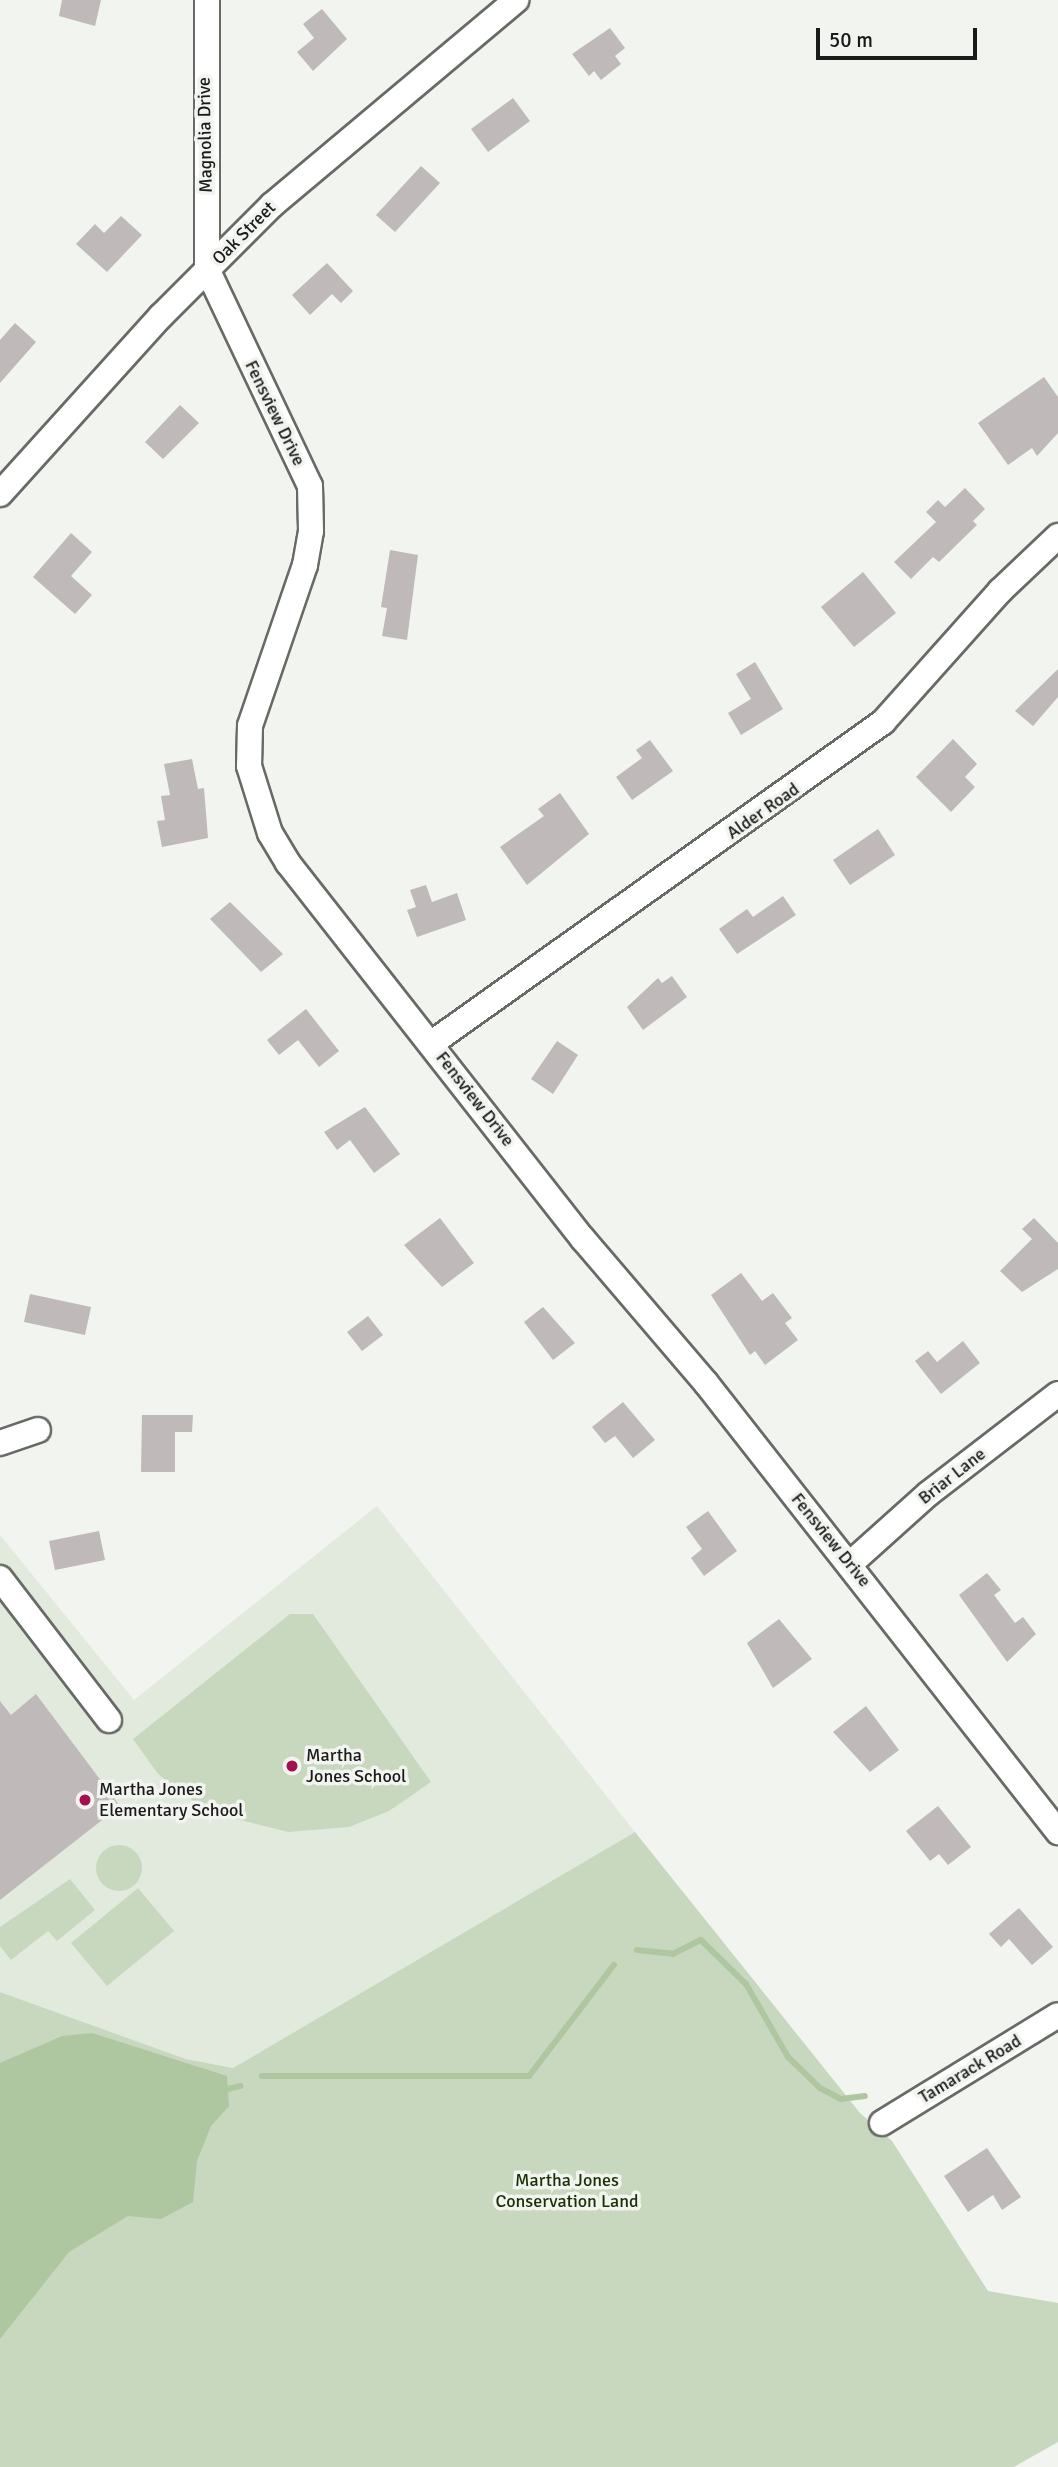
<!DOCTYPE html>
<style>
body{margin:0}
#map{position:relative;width:1058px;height:2467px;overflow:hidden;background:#f1f4ef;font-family:Signika,sans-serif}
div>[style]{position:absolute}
.built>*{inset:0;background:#e2eade}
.green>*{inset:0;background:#c8d8bf}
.round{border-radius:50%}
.water>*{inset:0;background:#aec7a0}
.stream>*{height:6px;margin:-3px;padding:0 3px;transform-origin:3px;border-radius:3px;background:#aec7a0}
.building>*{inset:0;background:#c0b9ba}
.roads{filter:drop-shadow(2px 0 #676a65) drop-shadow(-2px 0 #676a65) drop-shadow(0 2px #676a65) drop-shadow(0 -2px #676a65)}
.minor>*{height:24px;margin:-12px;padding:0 12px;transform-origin:12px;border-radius:12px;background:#fff}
.dots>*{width:19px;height:19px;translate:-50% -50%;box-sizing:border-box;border:4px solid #f1f4ef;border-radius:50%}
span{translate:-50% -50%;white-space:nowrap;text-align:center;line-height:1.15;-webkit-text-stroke:7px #f1f4ef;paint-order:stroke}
.street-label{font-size:18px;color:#191a19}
.poi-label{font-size:18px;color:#191a19}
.left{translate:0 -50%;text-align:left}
.park-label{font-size:18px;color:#193007}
.scale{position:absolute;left:816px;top:28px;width:161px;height:32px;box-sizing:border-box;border:4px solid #191a19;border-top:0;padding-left:9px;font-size:21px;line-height:24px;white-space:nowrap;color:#191a19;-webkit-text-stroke:5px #f1f4ef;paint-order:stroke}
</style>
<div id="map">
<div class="built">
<div style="clip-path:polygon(377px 1506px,635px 1832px,233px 2068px,186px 2059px,0 1992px,0 1535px,134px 1700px)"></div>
</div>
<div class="green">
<div style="clip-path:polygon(290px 1614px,313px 1614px,431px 1782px,389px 1811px,349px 1827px,288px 1832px,208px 1812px,158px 1774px,133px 1739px)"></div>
<div style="clip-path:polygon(635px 1832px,860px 2113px,892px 2141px,988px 2291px,1058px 2303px,1058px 2442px,1014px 2467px,0 2467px,0 1992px,186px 2059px,233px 2068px)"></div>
<div class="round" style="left:96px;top:1845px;width:46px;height:46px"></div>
<div style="clip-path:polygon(70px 1879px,95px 1910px,57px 1941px,48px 1931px,11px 1960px,0 1946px,0 1927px)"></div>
<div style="clip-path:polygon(138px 1888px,174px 1931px,107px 1986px,71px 1943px)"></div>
</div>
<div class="water">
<div style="clip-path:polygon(92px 2033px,227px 2076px,229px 2106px,211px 2126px,197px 2161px,193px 2202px,161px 2219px,128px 2216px,69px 2252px,0 2339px,0 2063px,62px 2036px)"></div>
</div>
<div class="stream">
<div style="left:637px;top:1950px;width:36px;rotate:6deg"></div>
<div style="left:673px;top:1954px;width:31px;rotate:-27deg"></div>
<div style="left:701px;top:1940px;width:63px;rotate:44.4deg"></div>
<div style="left:746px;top:1984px;width:84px;rotate:60.1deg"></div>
<div style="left:788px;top:2057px;width:45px;rotate:44.1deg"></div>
<div style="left:820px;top:2088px;width:24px;rotate:28deg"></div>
<div style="left:841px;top:2099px;width:24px;rotate:-7deg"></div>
<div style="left:262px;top:2076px;width:267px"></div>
<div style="left:529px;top:2076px;width:140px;rotate:-52.6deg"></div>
<div style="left:220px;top:2091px;width:21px;rotate:-14deg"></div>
</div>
<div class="building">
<div style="clip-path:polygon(62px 0,101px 0,95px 26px,59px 16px)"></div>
<div style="clip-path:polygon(322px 9px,347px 39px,313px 71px,297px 52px,314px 38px,303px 24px)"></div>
<div style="clip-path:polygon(610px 28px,625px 48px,615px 56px,621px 64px,601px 80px,594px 71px,589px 76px,572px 54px)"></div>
<div style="clip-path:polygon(513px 98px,530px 121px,488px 152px,471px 129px)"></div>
<div style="clip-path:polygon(421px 166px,440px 183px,395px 232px,376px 215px)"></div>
<div style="clip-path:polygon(121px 216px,142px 235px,107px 272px,76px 244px,95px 224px,104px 233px)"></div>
<div style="clip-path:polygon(327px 263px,353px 291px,341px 303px,332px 294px,310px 315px,292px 295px)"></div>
<div style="clip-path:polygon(15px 323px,36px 342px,0 383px,0 340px)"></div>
<div style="clip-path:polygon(1044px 377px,1058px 397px,1058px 433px,1037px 456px,1032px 448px,1008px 465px,978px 423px)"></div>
<div style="clip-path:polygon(180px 405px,199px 423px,163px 459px,145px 442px)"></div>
<div style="clip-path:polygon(965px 488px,985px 509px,973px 521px,977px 525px,939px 562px,933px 557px,911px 579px,894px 562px,936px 522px,926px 512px,938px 500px,945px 507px)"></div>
<div style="clip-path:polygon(71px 533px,92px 552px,71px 576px,92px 595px,75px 614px,33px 577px)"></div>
<div style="clip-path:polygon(390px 550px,418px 555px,407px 640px,382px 636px,387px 608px,381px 607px)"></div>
<div style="clip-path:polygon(863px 572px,896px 613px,854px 647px,821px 607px)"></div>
<div style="clip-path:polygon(755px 662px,783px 709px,741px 735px,728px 713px,751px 699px,736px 674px)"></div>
<div style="clip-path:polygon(1058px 669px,1058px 697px,1033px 726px,1015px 711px)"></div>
<div style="clip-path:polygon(953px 739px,977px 764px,965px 777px,975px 787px,951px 812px,916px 777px)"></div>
<div style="clip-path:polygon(650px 740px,673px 771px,632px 800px,616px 777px,642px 758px,636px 750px)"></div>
<div style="clip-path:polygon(192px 759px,198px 789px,204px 788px,208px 838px,162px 847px,157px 821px,165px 820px,161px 796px,170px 795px,164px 764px)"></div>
<div style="clip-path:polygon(560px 793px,589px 834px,527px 885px,500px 847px,544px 816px,538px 809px)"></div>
<div style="clip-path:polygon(878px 829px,895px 855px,850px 885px,833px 860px)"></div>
<div style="clip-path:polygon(426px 885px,432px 902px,457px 893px,466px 920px,417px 937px,407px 910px,416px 907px,410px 890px)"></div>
<div style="clip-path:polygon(783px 896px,796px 915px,737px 954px,719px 929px,747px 909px,753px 917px)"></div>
<div style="clip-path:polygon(230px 902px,283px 954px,261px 972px,210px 919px)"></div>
<div style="clip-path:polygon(672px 976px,687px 997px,643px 1030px,627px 1007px,658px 978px,662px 983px)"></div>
<div style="clip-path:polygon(306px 1009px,339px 1051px,319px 1067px,298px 1040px,279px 1055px,267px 1040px)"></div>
<div style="clip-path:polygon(557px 1041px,578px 1055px,553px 1094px,531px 1079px)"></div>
<div style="clip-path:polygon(365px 1107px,400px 1154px,374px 1173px,350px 1140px,337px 1150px,324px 1132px)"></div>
<div style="clip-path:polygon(440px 1218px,474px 1263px,442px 1287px,404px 1245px)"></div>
<div style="clip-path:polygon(1034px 1218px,1058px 1243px,1058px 1269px,1022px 1292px,1000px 1271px,1032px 1239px,1022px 1229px)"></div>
<div style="clip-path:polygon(741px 1273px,762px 1301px,773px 1293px,792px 1318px,785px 1323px,798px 1340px,765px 1365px,755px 1351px,750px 1355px,711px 1295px)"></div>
<div style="clip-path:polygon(30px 1294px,91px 1307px,85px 1335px,24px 1322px)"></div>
<div style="clip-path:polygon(543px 1307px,575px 1343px,553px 1360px,524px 1322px)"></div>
<div style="clip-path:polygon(368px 1316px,383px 1335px,362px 1351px,347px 1332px)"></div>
<div style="clip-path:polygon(963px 1341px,980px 1363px,941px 1394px,915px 1361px,928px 1351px,937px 1362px)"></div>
<div style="clip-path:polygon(623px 1402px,655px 1440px,633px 1458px,615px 1436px,605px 1443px,592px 1427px)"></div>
<div style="clip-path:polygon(142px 1415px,193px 1415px,192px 1432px,175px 1432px,175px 1472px,141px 1472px)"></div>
<div style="clip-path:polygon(708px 1511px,737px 1551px,704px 1576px,691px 1558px,702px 1549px,686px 1527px)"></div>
<div style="clip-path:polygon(99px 1531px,105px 1560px,55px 1570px,49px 1541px)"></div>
<div style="clip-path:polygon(987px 1573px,1001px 1590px,994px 1595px,1015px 1623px,1023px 1617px,1036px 1634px,1007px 1662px,959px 1595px)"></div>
<div style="clip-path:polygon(779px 1619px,812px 1659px,773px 1688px,747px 1643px)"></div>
<div style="clip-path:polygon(36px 1694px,120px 1806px,0 1900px,0 1701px,11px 1715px)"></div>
<div style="clip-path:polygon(866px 1706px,899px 1750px,870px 1772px,833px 1732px)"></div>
<div style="clip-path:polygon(938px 1806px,971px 1847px,948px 1865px,939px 1854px,930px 1861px,906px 1831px)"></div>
<div style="clip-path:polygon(1019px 1908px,1053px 1947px,1032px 1965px,1009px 1939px,1001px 1947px,989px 1934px)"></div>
<div style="clip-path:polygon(987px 2148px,1021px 2197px,1002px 2210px,993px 2195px,968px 2212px,944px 2176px)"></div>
</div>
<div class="roads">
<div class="minor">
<div style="left:207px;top:0;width:269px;rotate:90deg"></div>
<div style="left:207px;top:269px;width:240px;rotate:64.6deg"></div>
<div style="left:310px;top:486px;width:45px;rotate:88.7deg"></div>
<div style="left:311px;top:531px;width:35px;rotate:100deg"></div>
<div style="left:305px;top:565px;width:170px;rotate:108.9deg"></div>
<div style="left:250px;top:726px;width:40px;rotate:91.4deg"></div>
<div style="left:249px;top:766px;width:70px;rotate:72.6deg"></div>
<div style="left:270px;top:833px;width:35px;rotate:59deg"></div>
<div style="left:288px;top:863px;width:478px;rotate:51.9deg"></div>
<div style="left:583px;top:1239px;width:189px;rotate:49.5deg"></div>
<div style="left:706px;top:1383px;width:571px;rotate:51.9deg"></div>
<div style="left:0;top:494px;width:240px;rotate:-47.9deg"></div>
<div style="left:161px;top:316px;width:157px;rotate:-45deg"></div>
<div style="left:272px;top:205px;width:319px;rotate:-40deg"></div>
<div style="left:432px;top:1043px;width:554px;rotate:-35.44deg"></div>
<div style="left:883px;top:722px;width:176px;rotate:-48.2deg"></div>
<div style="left:1000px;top:591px;width:80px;rotate:-43.5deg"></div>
<div style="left:0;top:1443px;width:40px;rotate:-18.9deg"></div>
<div style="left:850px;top:1564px;width:105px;rotate:-41.9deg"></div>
<div style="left:928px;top:1494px;width:164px;rotate:-37.6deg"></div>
<div style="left:0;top:1578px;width:179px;rotate:52.5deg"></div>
<div style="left:882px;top:2123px;width:206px;rotate:-31.5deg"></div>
</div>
</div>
<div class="dots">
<div style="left:292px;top:1766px;background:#a30f4f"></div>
<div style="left:85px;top:1800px;background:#a30f4f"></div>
</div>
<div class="street-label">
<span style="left:205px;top:135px;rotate:-91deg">Magnolia Drive</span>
<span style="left:244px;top:233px;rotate:-45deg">Oak Street</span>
<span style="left:275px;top:413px;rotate:64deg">Fensview Drive</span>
<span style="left:763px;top:811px;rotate:-35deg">Alder Road</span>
<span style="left:475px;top:1099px;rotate:52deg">Fensview Drive</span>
<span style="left:952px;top:1476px;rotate:-38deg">Briar Lane</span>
<span style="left:831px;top:1540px;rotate:51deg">Fensview Drive</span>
<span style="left:970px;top:2069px;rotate:-31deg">Tamarack Road</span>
</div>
<div class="poi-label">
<span class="left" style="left:306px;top:1766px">Martha<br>Jones School</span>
<span class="left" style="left:99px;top:1800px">Martha Jones<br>Elementary School</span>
</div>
<div class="park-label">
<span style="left:567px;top:2191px">Martha Jones<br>Conservation Land</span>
</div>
<div class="scale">50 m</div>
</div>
